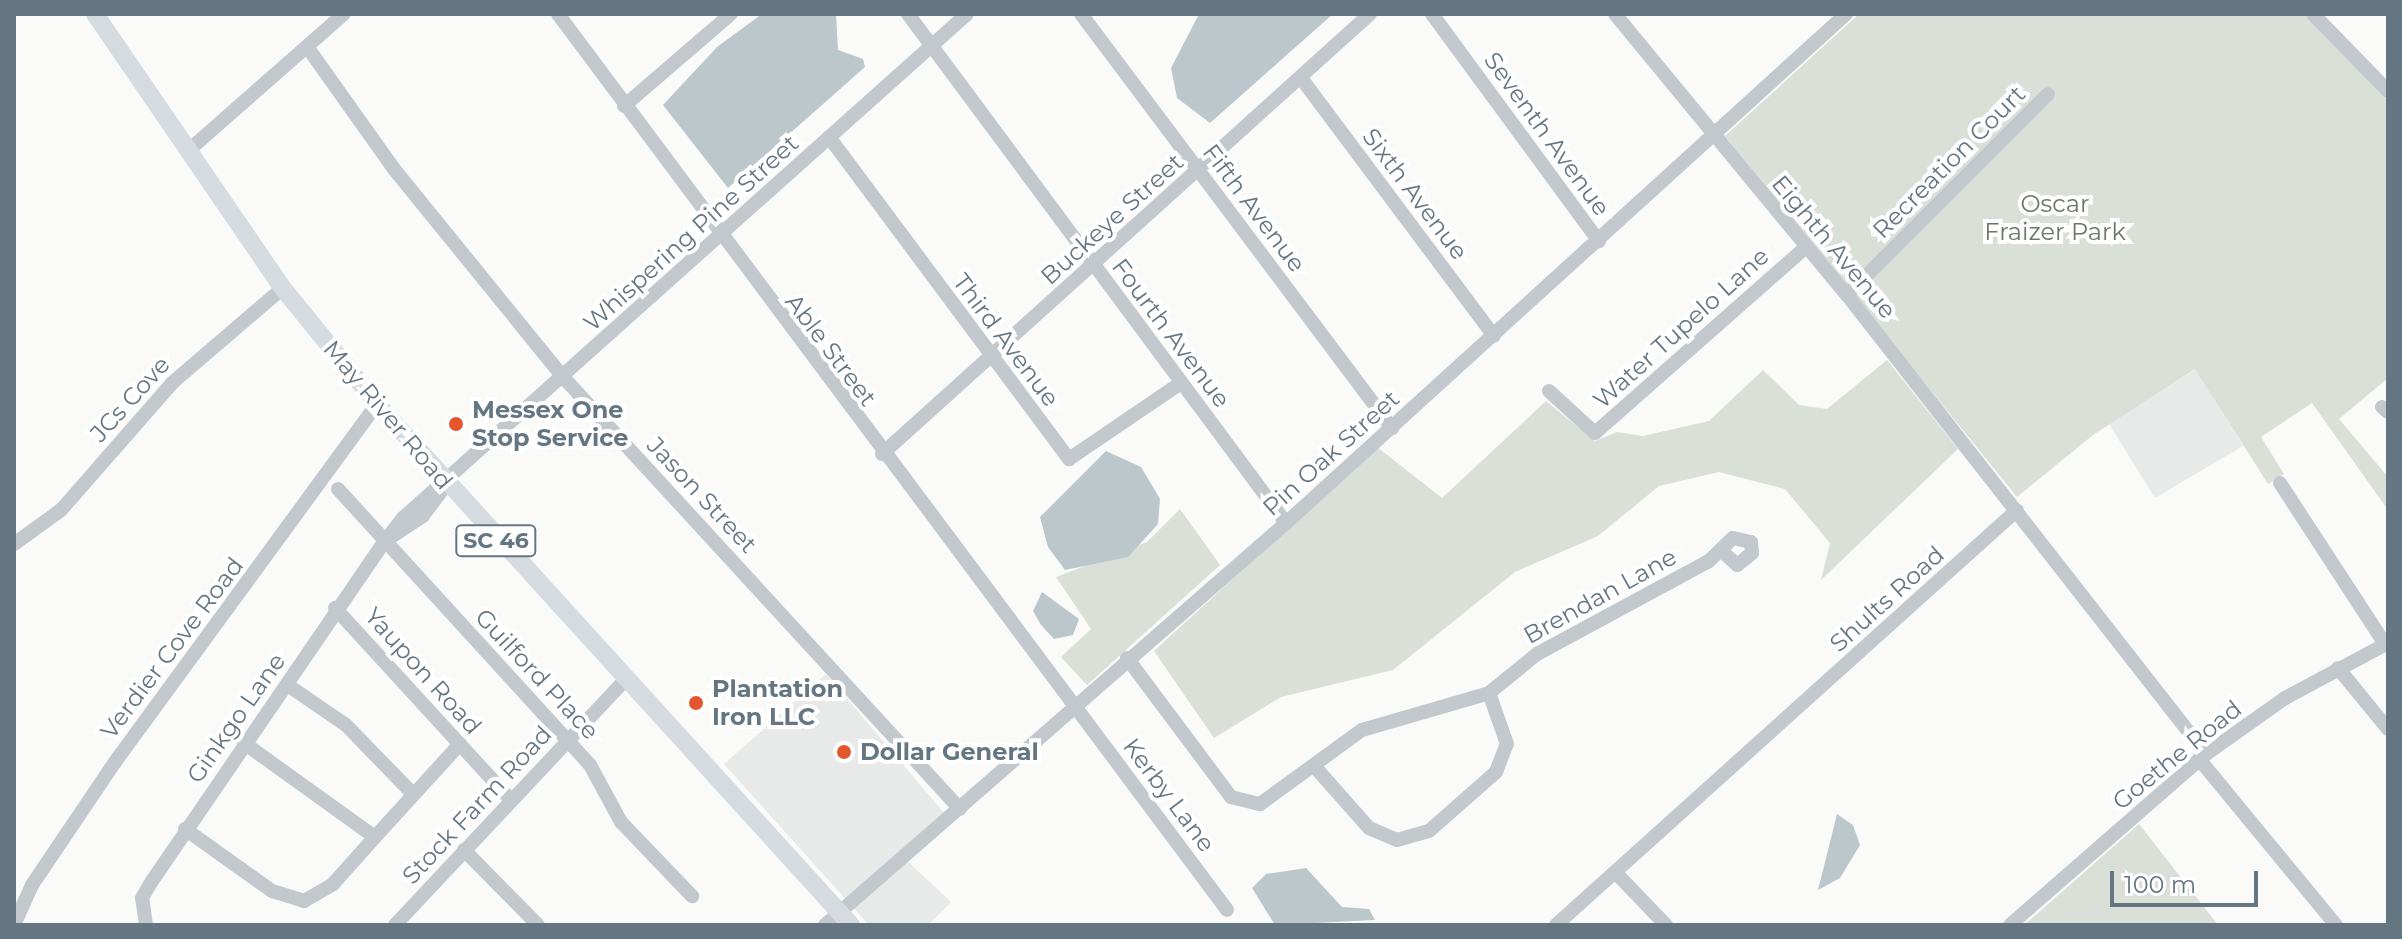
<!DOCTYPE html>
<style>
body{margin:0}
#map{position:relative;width:2402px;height:939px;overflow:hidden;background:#fafaf8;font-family:Montserrat,sans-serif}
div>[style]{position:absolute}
.built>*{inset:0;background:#e8e9e9}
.green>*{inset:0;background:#dadfd7}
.water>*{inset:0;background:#bbc7cb}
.minor>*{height:14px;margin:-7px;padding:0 7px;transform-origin:7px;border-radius:7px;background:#c3c8cc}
.major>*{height:18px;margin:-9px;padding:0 9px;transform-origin:9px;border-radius:9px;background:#d6dbdf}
.dots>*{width:22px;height:22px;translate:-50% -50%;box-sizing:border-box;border:4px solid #fff;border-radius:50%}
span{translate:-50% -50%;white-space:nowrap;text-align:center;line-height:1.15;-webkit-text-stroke:8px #fff;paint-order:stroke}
.shield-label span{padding:2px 6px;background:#fff;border:2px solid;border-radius:6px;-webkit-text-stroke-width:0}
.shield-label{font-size:22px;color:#657683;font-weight:700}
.street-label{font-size:24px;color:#657683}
.park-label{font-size:24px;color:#687a64}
.poi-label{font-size:24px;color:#657683;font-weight:700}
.left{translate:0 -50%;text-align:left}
.frame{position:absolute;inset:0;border:16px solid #657683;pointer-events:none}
.scale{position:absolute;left:2110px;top:871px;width:148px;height:36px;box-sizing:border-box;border:4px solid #657683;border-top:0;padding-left:10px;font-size:24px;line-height:28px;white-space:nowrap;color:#657683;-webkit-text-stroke:6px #fff;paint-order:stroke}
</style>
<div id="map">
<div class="built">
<div style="clip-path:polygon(2196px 369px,2243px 446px,2155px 498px,2109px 424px)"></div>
<div style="clip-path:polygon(826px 674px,945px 814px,900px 854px,951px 902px,928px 925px,869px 925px,724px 764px)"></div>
</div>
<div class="green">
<div style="clip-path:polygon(1859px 14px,2304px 14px,2388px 100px,2388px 378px,2339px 419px,2388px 477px,2388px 510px,2312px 403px,2261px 437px,2284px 474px,2268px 484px,2195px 369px,2093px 435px,2017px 497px,1725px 136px)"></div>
<div style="clip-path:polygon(1887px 360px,1958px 449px,1821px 580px,1830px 543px,1785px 489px,1719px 472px,1659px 486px,1598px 536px,1515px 572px,1393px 670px,1281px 697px,1214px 738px,1154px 651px,1377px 447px,1442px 498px,1546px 401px,1595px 441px,1617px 432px,1643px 436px,1709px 421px,1763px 370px,1799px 405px,1827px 409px)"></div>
<div style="clip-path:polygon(1180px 509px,1220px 565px,1087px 685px,1061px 657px,1091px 629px,1056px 577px,1147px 542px)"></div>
<div style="clip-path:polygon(2139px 824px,2218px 925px,2024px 925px,2030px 920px)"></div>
</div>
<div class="water">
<div style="clip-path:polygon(762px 14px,836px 14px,838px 50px,863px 59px,865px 67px,728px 188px,663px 105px,717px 47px)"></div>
<div style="clip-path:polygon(1199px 14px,1333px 14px,1210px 123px,1177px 98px,1171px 68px)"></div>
<div style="clip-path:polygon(1106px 451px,1141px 467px,1160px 499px,1158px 524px,1128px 557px,1065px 570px,1048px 547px,1040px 517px)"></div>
<div style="clip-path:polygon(1042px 592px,1079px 619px,1073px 635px,1054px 639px,1041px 625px,1033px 611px)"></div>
<div style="clip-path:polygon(1837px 814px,1853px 825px,1860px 845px,1840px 878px,1818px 890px)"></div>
<div style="clip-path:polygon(1306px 868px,1342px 907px,1369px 909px,1375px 920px,1275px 925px,1252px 888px,1266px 874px)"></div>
</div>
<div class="minor">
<div style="left:558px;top:14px;width:1118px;rotate:53.25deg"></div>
<div style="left:908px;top:14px;width:634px;rotate:53.4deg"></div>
<div style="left:1081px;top:14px;width:518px;rotate:53.09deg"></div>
<div style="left:1432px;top:14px;width:282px;rotate:53.7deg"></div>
<div style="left:1615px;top:14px;width:364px;rotate:50.5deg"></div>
<div style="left:1847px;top:295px;width:583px;rotate:51.97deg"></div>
<div style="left:2313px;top:14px;width:107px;rotate:45.8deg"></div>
<div style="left:308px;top:48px;width:148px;rotate:54.6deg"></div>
<div style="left:394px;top:169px;width:269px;rotate:50.9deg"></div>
<div style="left:564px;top:378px;width:585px;rotate:47.42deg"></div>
<div style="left:1301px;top:78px;width:322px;rotate:53.2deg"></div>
<div style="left:624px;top:106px;width:141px;rotate:-40.7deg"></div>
<div style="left:829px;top:137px;width:402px;rotate:53.3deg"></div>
<div style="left:1069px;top:459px;width:135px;rotate:-34.2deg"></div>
<div style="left:189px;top:150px;width:206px;rotate:-41.3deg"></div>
<div style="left:1847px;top:295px;width:284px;rotate:-45deg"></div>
<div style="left:1549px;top:391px;width:62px;rotate:42.4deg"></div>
<div style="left:1595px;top:433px;width:281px;rotate:-41.4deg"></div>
<div style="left:2382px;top:407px;width:8px;rotate:40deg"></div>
<div style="left:882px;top:454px;width:657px;rotate:-42.04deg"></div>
<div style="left:2280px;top:483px;width:192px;rotate:56.9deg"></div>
<div style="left:446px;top:485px;width:39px;rotate:127deg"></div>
<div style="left:423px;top:516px;width:45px;rotate:146.7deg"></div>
<div style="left:385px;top:541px;width:29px;rotate:-52deg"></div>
<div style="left:403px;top:518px;width:756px;rotate:-41.78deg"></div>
<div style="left:338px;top:489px;width:374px;rotate:47.6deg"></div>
<div style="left:590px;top:765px;width:65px;rotate:61.5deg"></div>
<div style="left:621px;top:822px;width:103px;rotate:46.2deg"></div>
<div style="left:14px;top:544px;width:58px;rotate:-35.9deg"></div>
<div style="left:61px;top:510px;width:169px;rotate:-48.8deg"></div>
<div style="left:172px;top:383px;width:146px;rotate:-40.6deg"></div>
<div style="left:335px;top:608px;width:260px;rotate:47.5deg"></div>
<div style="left:1127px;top:658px;width:174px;rotate:53.2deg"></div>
<div style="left:1231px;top:797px;width:30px;rotate:14deg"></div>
<div style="left:1260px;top:804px;width:126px;rotate:-36deg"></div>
<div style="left:1362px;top:730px;width:132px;rotate:-16.2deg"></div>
<div style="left:1489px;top:693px;width:62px;rotate:-39.1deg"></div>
<div style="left:1537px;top:654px;width:196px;rotate:-28.4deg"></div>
<div style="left:1709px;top:561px;width:33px;rotate:-44deg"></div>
<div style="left:1733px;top:538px;width:18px;rotate:13deg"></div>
<div style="left:1751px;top:542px;width:11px;rotate:85deg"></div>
<div style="left:1752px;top:553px;width:19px;rotate:141deg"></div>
<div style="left:1737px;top:565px;width:22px;rotate:-137deg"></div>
<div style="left:2338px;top:668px;width:79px;rotate:50.7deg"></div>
<div style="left:289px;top:686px;width:69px;rotate:34.4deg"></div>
<div style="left:346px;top:725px;width:95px;rotate:45.9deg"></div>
<div style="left:244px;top:743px;width:161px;rotate:35.7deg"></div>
<div style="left:375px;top:837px;width:126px;rotate:-47.6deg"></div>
<div style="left:2199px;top:759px;width:215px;rotate:50.5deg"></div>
<div style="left:1315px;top:767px;width:81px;rotate:48.5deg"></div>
<div style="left:1369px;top:828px;width:30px;rotate:23deg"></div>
<div style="left:1397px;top:840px;width:33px;rotate:-16deg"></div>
<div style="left:1429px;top:831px;width:89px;rotate:-41.4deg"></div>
<div style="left:1496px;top:772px;width:30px;rotate:-69deg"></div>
<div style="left:1507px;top:744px;width:54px;rotate:-109.4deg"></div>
<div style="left:185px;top:829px;width:107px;rotate:35.5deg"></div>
<div style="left:272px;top:891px;width:34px;rotate:17deg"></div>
<div style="left:304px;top:901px;width:34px;rotate:-30deg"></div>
<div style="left:333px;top:884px;width:63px;rotate:-48.2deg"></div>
<div style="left:464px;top:850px;width:105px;rotate:45.4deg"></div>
<div style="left:1615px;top:872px;width:74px;rotate:46.1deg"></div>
<div style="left:14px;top:925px;width:44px;rotate:-65.8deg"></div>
<div style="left:32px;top:885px;width:148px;rotate:-56deg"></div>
<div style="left:115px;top:762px;width:444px;rotate:-53.8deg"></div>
<div style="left:146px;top:925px;width:27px;rotate:-98deg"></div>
<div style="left:142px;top:898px;width:20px;rotate:-60deg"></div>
<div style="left:152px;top:881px;width:412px;rotate:-55.6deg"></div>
<div style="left:395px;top:925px;width:335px;rotate:-46.8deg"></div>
<div style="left:825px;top:925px;width:612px;rotate:-41.09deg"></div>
<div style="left:1286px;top:523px;width:757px;rotate:-42.27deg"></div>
<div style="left:1556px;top:925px;width:620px;rotate:-41.99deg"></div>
<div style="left:2010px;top:925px;width:260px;rotate:-41.1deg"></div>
<div style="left:2206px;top:754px;width:97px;rotate:-35.3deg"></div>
<div style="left:2285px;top:698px;width:117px;rotate:-28.1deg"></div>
</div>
<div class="major">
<div style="left:95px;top:14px;width:336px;rotate:55.6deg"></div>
<div style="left:285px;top:291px;width:146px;rotate:50.8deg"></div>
<div style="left:377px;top:404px;width:704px;rotate:47.7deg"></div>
</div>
<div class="dots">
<div style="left:456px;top:424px;background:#e4572e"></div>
<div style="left:696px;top:703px;background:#e4572e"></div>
<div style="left:844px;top:752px;background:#e4572e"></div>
</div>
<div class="shield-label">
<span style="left:496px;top:541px">SC 46</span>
</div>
<div class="street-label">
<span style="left:1547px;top:134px;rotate:54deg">Seventh Avenue</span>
<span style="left:1949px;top:162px;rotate:-45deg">Recreation Court</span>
<span style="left:1415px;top:194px;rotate:53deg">Sixth Avenue</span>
<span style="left:1254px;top:208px;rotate:53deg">Fifth Avenue</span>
<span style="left:1112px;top:219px;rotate:-42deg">Buckeye Street</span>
<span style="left:691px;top:233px;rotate:-42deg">Whispering Pine Street</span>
<span style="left:1834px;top:247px;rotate:50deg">Eighth Avenue</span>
<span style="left:1681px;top:328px;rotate:-42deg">Water Tupelo Lane</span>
<span style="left:1171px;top:333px;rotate:53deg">Fourth Avenue</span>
<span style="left:1006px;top:340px;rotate:53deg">Third Avenue</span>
<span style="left:831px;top:350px;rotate:53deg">Able Street</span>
<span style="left:130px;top:399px;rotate:-48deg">JCs Cove</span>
<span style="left:388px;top:415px;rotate:50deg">May River Road</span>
<span style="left:1331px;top:453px;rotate:-42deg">Pin Oak Street</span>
<span style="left:702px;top:495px;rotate:47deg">Jason Street</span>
<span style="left:1600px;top:596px;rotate:-29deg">Brendan Lane</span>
<span style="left:1887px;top:599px;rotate:-42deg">Shults Road</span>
<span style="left:172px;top:648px;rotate:-53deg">Verdier Cove Road</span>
<span style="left:423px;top:671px;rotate:48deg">Yaupon Road</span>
<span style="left:537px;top:674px;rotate:47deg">Guilford Place</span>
<span style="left:236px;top:718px;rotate:-55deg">Ginkgo Lane</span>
<span style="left:2177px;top:755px;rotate:-39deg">Goethe Road</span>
<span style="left:1169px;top:795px;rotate:53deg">Kerby Lane</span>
<span style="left:477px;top:805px;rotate:-47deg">Stock Farm Road</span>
</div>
<div class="park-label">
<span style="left:2055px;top:218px">Oscar<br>Fraizer Park</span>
</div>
<div class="poi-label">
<span class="left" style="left:472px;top:424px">Messex One<br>Stop Service</span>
<span class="left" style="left:712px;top:703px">Plantation<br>Iron LLC</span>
<span class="left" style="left:860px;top:752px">Dollar General</span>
</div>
<div class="frame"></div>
<div class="scale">100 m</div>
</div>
